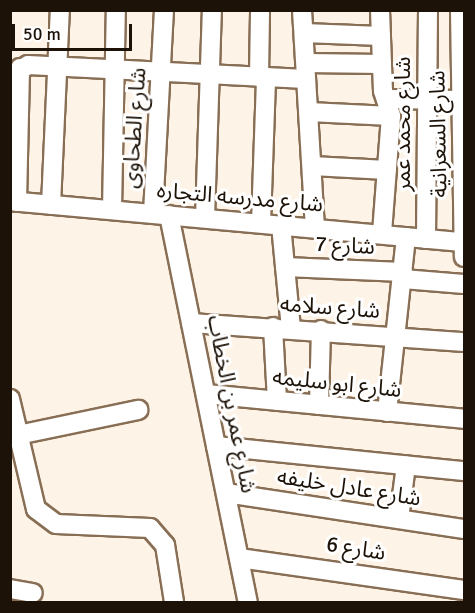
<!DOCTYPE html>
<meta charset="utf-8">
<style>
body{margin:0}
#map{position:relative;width:475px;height:613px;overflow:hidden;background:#fef3e7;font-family:Signika,"Noto Sans Arabic",sans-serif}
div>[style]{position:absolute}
.roads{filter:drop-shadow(2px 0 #886e54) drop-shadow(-2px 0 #886e54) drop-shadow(0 2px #886e54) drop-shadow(0 -2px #886e54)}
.minor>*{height:18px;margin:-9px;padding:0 9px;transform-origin:9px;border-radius:9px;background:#fff}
span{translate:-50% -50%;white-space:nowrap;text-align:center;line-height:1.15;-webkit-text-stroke:6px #fff;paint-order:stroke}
.street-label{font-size:22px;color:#1c1208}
.frame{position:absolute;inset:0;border:12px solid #1c1208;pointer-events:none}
.scale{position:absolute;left:12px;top:24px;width:120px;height:27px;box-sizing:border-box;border:3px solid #1c1208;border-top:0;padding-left:8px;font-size:18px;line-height:21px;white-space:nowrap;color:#1c1208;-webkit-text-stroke:4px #fff;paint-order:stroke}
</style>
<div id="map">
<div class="roads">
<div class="minor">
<div style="left:302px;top:10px;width:218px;rotate:86.6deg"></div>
<div style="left:380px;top:10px;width:81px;rotate:87.9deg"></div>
<div style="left:383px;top:91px;width:26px;rotate:72deg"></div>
<div style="left:391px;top:116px;width:118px;rotate:94.4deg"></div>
<div style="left:460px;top:10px;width:247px;rotate:89.1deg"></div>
<div style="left:304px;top:33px;width:77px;rotate:2.2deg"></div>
<div style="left:306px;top:63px;width:76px;rotate:0.8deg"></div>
<div style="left:10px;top:76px;width:21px;rotate:-31deg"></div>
<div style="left:28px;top:65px;width:278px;rotate:2.9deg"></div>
<div style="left:259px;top:77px;width:67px;rotate:-89.1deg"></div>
<div style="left:387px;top:99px;width:74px;rotate:0.8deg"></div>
<div style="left:309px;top:112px;width:82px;rotate:2.8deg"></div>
<div style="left:312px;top:166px;width:75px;rotate:3.1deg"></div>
<div style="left:10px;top:201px;width:456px;rotate:5.2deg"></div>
<div style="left:17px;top:202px;width:134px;rotate:-88.7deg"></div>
<div style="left:51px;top:205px;width:195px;rotate:-87.4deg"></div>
<div style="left:112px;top:210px;width:200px;rotate:-88.9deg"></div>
<div style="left:153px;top:213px;width:203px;rotate:-86.9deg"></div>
<div style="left:169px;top:215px;width:395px;rotate:78.5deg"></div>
<div style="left:205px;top:218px;width:208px;rotate:-88.1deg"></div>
<div style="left:261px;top:223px;width:146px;rotate:-88deg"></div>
<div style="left:281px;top:225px;width:103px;rotate:84.5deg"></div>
<div style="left:426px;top:239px;width:229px;rotate:-89.5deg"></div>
<div style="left:285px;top:267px;width:118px;rotate:2.4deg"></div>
<div style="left:403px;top:279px;width:61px;rotate:4.7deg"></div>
<div style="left:191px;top:323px;width:274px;rotate:4deg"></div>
<div style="left:273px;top:327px;width:74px;rotate:86.9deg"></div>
<div style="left:206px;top:394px;width:259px;rotate:5.5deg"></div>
<div style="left:10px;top:399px;width:113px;rotate:76.7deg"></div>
<div style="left:36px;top:509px;width:25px;rotate:37deg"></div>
<div style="left:56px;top:524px;width:94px;rotate:2.4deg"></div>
<div style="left:150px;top:528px;width:23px;rotate:49deg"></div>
<div style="left:165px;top:545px;width:58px;rotate:81deg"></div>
<div style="left:319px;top:405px;width:75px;rotate:-88.5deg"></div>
<div style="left:387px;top:412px;width:176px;rotate:-83.8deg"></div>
<div style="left:18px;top:435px;width:123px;rotate:-11.8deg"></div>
<div style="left:216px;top:446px;width:249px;rotate:5.8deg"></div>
<div style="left:226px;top:493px;width:241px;rotate:8.6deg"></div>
<div style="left:399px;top:519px;width:54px;rotate:-82.6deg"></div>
<div style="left:239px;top:558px;width:227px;rotate:8.1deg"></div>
<div style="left:10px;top:589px;width:23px;rotate:10deg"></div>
</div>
</div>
<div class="street-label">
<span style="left:403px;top:124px;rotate:-90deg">شارع محمد عمر</span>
<span style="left:134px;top:128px;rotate:-86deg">شارع الطحاوى</span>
<span style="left:438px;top:134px;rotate:-91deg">شارع السعرانية</span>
<span style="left:240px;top:197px;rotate:5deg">شارع مدرسه التجاره</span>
<span style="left:345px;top:245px;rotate:3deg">شارع 7</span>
<span style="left:330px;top:307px;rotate:4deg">شارع سلامه</span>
<span style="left:337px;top:383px;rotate:6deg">شارع ابو سليمه</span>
<span style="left:232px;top:404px;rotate:79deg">شارع عمر بن الخطاب</span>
<span style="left:349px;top:487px;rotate:9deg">شارع عادل خليفه</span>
<span style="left:356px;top:548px;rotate:9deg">شارع 6</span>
</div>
<div class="frame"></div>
<div class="scale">50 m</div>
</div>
